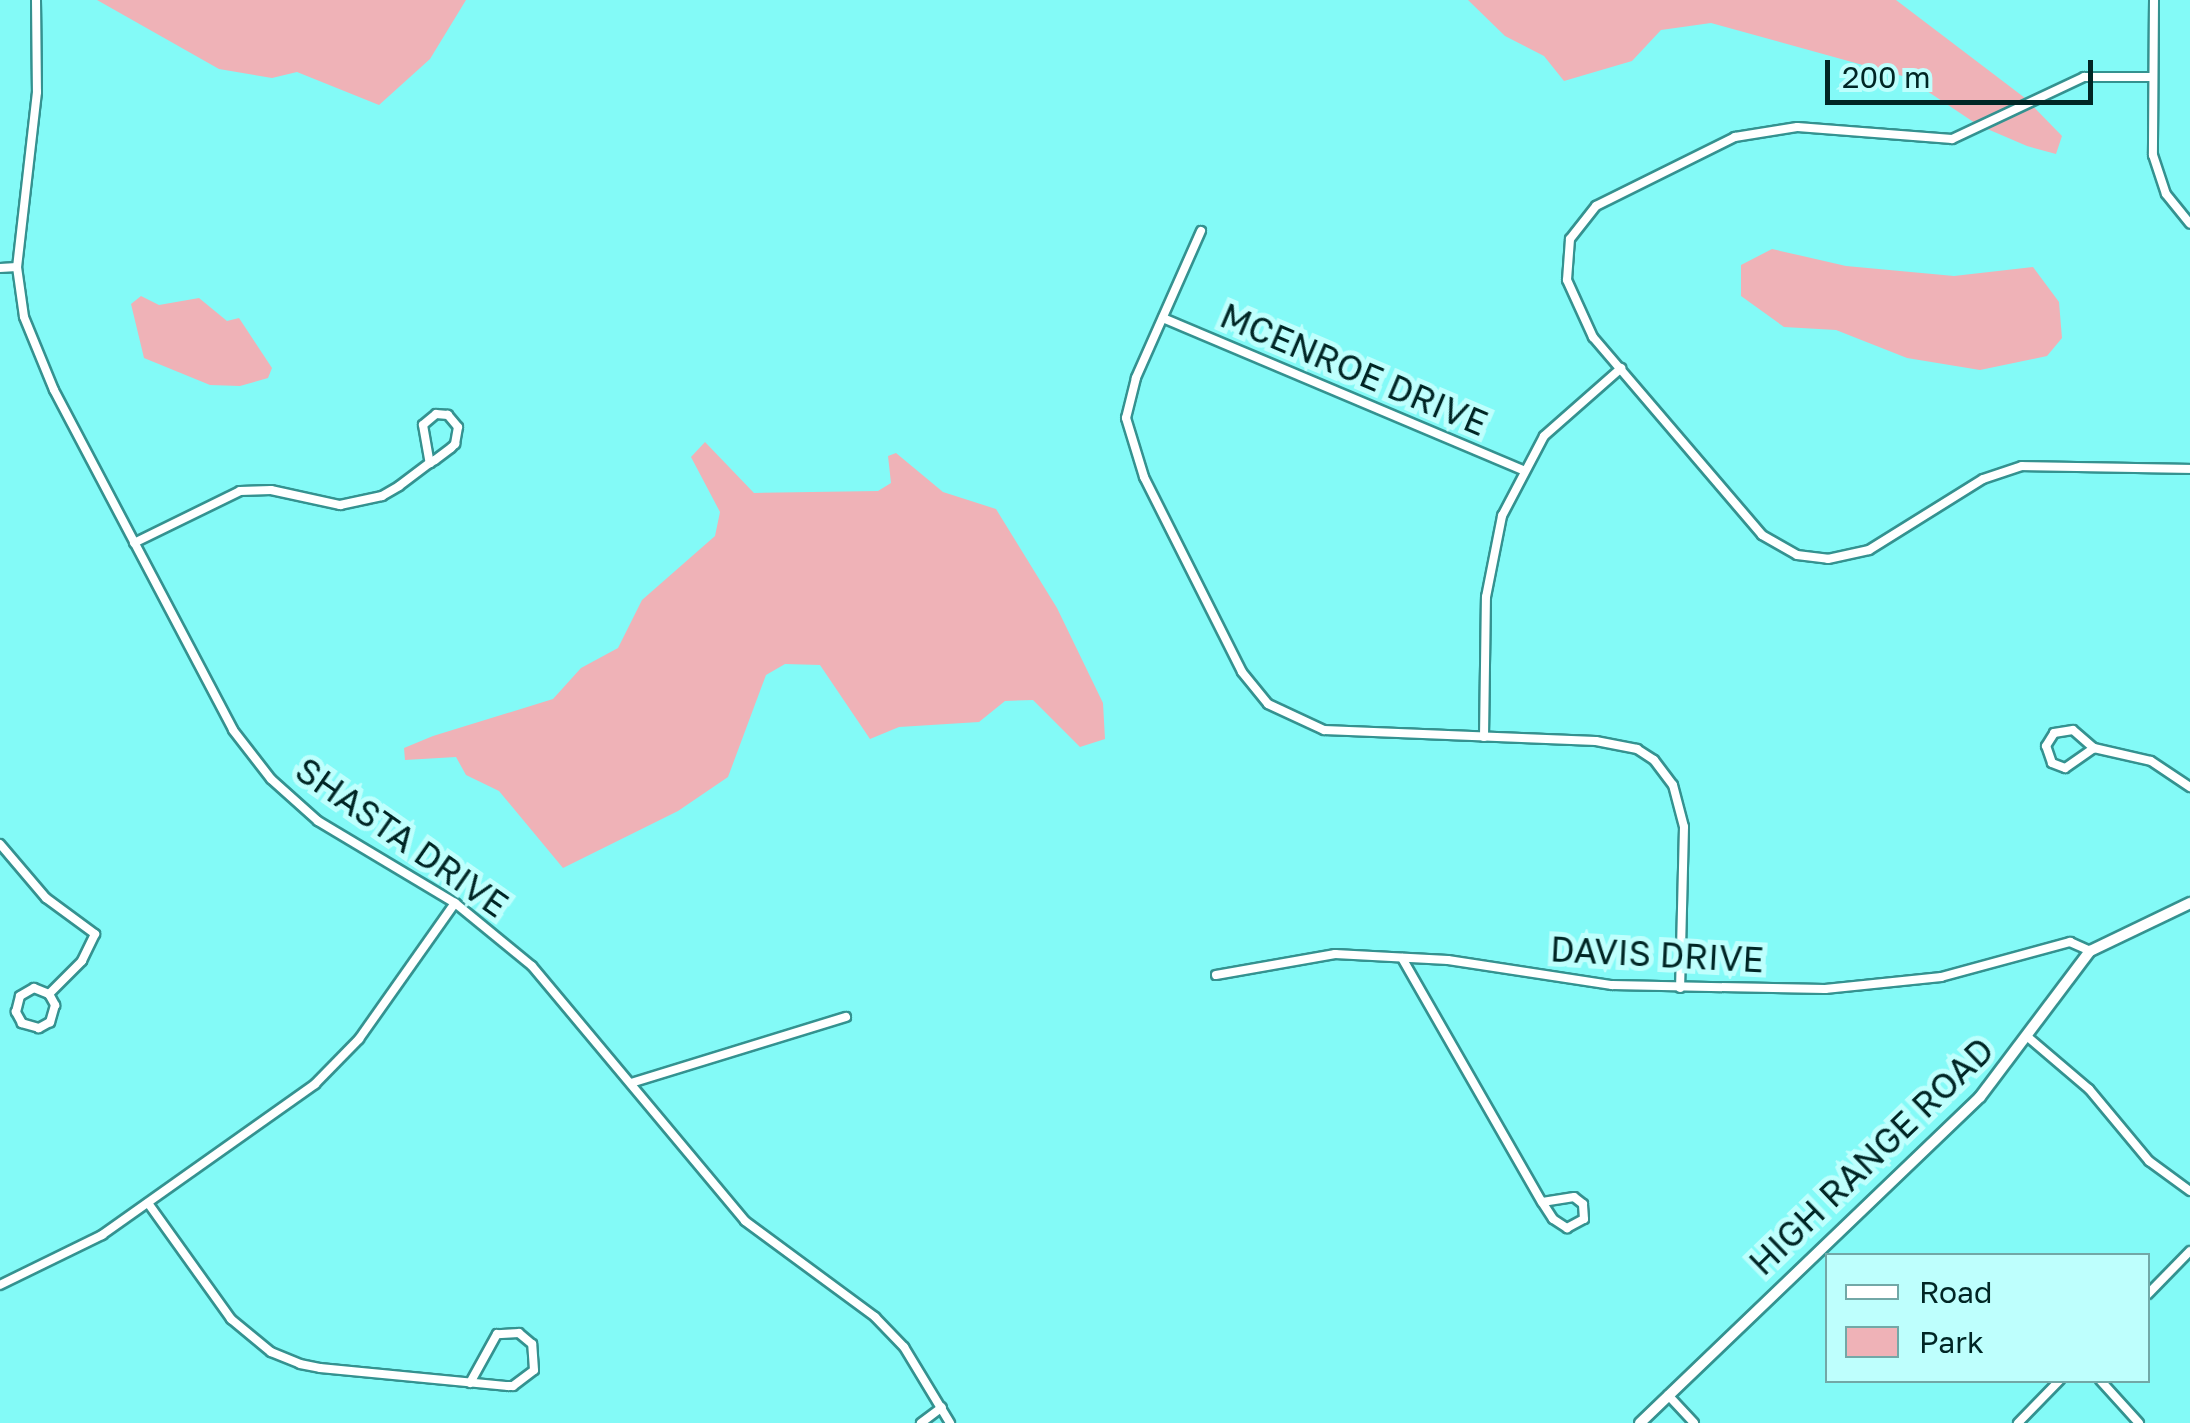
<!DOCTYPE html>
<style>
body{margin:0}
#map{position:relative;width:2190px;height:1423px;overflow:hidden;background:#83faf7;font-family:"Golos Text",sans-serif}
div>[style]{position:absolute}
.green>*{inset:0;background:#efb2b7}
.roads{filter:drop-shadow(2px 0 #349290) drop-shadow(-2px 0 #349290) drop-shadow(0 2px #349290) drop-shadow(0 -2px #349290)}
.minor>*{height:8px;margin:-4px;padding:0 4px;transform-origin:4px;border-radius:4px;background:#fff}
.tertiary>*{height:10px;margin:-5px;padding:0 5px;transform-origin:5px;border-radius:5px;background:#fff}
span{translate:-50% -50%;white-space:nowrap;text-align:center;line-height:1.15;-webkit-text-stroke:10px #befffd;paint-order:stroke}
.street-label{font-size:35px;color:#002625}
.legend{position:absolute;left:1825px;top:1253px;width:325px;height:130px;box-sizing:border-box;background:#befffd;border:2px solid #72a8a7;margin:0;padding:12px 18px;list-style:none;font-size:30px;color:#002625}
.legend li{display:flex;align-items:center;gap:20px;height:50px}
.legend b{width:50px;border:2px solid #72a8a7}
.scale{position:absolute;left:1825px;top:60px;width:268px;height:45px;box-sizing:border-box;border:5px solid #002625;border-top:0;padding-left:12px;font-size:30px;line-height:35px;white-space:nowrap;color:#002625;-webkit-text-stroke:8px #befffd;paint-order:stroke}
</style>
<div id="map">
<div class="green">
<div style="clip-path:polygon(97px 0,466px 0,430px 59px,379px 105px,297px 72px,272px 78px,219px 69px)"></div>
<div style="clip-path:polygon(1468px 0,1896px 0,2025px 98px,2062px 136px,2056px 154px,2027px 146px,1978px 125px,1906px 77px,1711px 23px,1661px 30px,1632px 61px,1564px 81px,1544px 56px,1505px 36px)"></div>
<div style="clip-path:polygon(1772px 249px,1846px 266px,1954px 276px,2033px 267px,2059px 302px,2062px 338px,2047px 356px,1980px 370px,1907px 358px,1836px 330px,1784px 327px,1741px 296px,1741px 265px)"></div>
<div style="clip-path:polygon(141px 296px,159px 305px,199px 298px,227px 321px,239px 318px,272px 368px,268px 378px,240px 386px,210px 385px,144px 358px,131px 304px)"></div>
<div style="clip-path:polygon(705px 442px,754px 493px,878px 491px,891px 483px,888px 456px,896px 453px,943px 492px,996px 509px,1057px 608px,1103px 703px,1105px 739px,1080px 747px,1033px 700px,1005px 701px,979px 722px,899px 727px,870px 739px,820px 665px,785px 664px,766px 675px,728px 777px,678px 811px,563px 868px,499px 791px,466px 775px,456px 757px,405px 760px,404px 748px,433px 736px,553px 699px,581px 668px,618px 648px,642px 600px,715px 536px,720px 512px,691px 457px)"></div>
</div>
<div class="roads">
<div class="minor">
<div style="left:36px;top:0;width:92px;rotate:89.4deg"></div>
<div style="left:37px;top:92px;width:176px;rotate:96.5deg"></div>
<div style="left:17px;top:267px;width:50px;rotate:82deg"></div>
<div style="left:24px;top:317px;width:79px;rotate:67.7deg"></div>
<div style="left:54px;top:390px;width:384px;rotate:62.2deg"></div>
<div style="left:233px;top:730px;width:62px;rotate:52.2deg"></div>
<div style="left:271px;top:779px;width:63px;rotate:41.8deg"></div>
<div style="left:318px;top:821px;width:160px;rotate:30.9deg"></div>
<div style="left:455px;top:903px;width:99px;rotate:39.3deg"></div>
<div style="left:532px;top:966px;width:332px;rotate:50.1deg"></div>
<div style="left:745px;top:1221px;width:162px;rotate:36.4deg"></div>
<div style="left:875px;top:1317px;width:42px;rotate:46deg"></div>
<div style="left:904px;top:1347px;width:89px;rotate:58.8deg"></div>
<div style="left:2154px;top:0;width:155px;rotate:90.4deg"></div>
<div style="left:2153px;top:155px;width:41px;rotate:71.6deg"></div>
<div style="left:2166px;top:194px;width:38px;rotate:51deg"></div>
<div style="left:2153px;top:77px;width:69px;rotate:180deg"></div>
<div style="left:2084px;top:77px;width:146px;rotate:154.8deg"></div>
<div style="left:1952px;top:139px;width:155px;rotate:-175.6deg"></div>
<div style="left:1797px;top:127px;width:63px;rotate:170.8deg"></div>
<div style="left:1735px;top:137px;width:155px;rotate:153.6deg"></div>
<div style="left:1596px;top:206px;width:42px;rotate:128.2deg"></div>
<div style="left:1570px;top:239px;width:41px;rotate:94.2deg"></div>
<div style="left:1567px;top:280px;width:63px;rotate:65.5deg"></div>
<div style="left:1593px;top:337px;width:260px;rotate:49.5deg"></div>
<div style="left:1762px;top:535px;width:40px;rotate:29.7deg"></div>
<div style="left:1797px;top:555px;width:31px;rotate:7deg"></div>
<div style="left:1828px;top:559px;width:42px;rotate:-12.4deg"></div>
<div style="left:1869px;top:550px;width:134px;rotate:-31.9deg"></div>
<div style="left:1983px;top:479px;width:41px;rotate:-18.4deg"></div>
<div style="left:2022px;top:466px;width:168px;rotate:1deg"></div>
<div style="left:1201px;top:231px;width:161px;rotate:113.9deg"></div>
<div style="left:1136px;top:378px;width:41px;rotate:104deg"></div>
<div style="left:1126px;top:418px;width:62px;rotate:73deg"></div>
<div style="left:1144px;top:477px;width:218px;rotate:63.3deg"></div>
<div style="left:1242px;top:672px;width:41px;rotate:50.9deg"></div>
<div style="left:1268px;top:704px;width:62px;rotate:24.9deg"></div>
<div style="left:1324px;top:730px;width:272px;rotate:2.3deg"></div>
<div style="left:1596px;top:741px;width:42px;rotate:11deg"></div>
<div style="left:1637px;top:749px;width:20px;rotate:33deg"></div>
<div style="left:1654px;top:760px;width:31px;rotate:53deg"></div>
<div style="left:1673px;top:785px;width:43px;rotate:75.3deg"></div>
<div style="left:1684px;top:827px;width:161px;rotate:91.4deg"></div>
<div style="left:0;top:268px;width:17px;rotate:-3deg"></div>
<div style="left:1163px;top:318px;width:391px;rotate:22.9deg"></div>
<div style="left:134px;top:543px;width:118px;rotate:-26.1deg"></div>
<div style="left:240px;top:491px;width:31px;rotate:-2deg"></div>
<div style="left:271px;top:490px;width:71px;rotate:12.3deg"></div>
<div style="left:340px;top:505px;width:43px;rotate:-12.1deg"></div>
<div style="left:382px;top:496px;width:20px;rotate:-30deg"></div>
<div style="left:399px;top:486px;width:39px;rotate:-37deg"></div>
<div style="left:430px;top:463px;width:6px;rotate:-31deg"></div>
<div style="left:435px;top:460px;width:20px;rotate:-37deg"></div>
<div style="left:451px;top:448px;width:6px;rotate:-45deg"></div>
<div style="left:455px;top:444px;width:17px;rotate:-80deg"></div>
<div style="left:458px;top:427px;width:16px;rotate:-130deg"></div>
<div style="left:448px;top:415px;width:12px;rotate:-175deg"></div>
<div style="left:436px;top:414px;width:17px;rotate:140deg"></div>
<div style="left:423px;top:425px;width:39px;rotate:80deg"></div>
<div style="left:1484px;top:737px;width:140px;rotate:-89.2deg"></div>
<div style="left:1486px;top:597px;width:83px;rotate:-78.8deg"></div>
<div style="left:1502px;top:516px;width:90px;rotate:-62.3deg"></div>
<div style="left:1544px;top:436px;width:103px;rotate:-41.4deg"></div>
<div style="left:2094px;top:748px;width:35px;rotate:145deg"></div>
<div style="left:2065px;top:768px;width:14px;rotate:-159deg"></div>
<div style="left:2052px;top:763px;width:18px;rotate:-109deg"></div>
<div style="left:2046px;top:746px;width:15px;rotate:-58deg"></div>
<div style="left:2054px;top:733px;width:19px;rotate:-9deg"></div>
<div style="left:2073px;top:730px;width:28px;rotate:41deg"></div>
<div style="left:2094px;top:748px;width:58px;rotate:12.8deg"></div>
<div style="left:2151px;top:761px;width:47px;rotate:33.7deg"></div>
<div style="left:0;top:844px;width:71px;rotate:49.6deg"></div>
<div style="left:46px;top:898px;width:61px;rotate:36.3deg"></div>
<div style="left:95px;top:934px;width:30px;rotate:116deg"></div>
<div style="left:82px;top:961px;width:47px;rotate:135deg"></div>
<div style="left:49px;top:994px;width:13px;rotate:61deg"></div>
<div style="left:55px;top:1005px;width:18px;rotate:106deg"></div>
<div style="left:50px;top:1022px;width:13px;rotate:151deg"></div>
<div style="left:39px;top:1028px;width:18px;rotate:-164deg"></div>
<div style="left:22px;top:1023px;width:13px;rotate:-119deg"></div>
<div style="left:16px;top:1012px;width:16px;rotate:-76deg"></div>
<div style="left:20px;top:996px;width:16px;rotate:-30deg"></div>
<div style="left:34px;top:988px;width:16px;rotate:22deg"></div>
<div style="left:1402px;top:958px;width:281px;rotate:60.2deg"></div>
<div style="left:1542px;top:1202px;width:20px;rotate:57deg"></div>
<div style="left:1553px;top:1219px;width:17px;rotate:33deg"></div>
<div style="left:1567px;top:1228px;width:19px;rotate:-28deg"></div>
<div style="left:1584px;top:1219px;width:15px;rotate:-94deg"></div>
<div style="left:1583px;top:1204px;width:11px;rotate:-142deg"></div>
<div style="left:1574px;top:1197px;width:32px;rotate:171deg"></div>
<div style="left:1216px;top:975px;width:121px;rotate:-10deg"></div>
<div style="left:1335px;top:954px;width:113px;rotate:3deg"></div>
<div style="left:1448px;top:960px;width:166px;rotate:8.7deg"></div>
<div style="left:1612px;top:985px;width:213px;rotate:1.1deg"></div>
<div style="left:1825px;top:989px;width:117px;rotate:-5.9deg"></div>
<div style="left:1941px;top:977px;width:134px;rotate:-15.2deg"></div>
<div style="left:2070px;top:942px;width:22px;rotate:24deg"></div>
<div style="left:2029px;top:1038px;width:79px;rotate:40.4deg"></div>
<div style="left:2089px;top:1089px;width:94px;rotate:50.2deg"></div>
<div style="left:2149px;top:1161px;width:51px;rotate:36.2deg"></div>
<div style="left:631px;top:1083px;width:225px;rotate:-17.1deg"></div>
<div style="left:148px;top:1203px;width:143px;rotate:54.4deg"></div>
<div style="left:231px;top:1319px;width:52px;rotate:39.5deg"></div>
<div style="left:271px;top:1352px;width:31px;rotate:22deg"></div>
<div style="left:300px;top:1364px;width:20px;rotate:11deg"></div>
<div style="left:320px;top:1368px;width:189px;rotate:5.5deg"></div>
<div style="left:508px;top:1386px;width:5px"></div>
<div style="left:513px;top:1386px;width:26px;rotate:-37deg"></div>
<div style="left:534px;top:1370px;width:26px;rotate:-94deg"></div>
<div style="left:532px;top:1344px;width:17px;rotate:-140deg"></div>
<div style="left:519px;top:1333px;width:22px;rotate:177deg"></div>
<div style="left:497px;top:1334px;width:56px;rotate:118.9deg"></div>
<div style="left:0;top:1285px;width:114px;rotate:-26.1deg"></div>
<div style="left:102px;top:1235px;width:261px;rotate:-35.3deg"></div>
<div style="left:315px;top:1084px;width:63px;rotate:-45.6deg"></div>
<div style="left:359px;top:1039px;width:166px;rotate:-54.8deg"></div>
<div style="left:2148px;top:1294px;width:60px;rotate:-45.7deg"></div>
<div style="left:2100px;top:1380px;width:58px;rotate:47.8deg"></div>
<div style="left:1668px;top:1395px;width:38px;rotate:47deg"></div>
<div style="left:921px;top:1423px;width:26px;rotate:-37deg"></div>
<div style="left:2018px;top:1423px;width:60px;rotate:-45.7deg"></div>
</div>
<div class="tertiary">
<div style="left:1640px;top:1423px;width:471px;rotate:-43.8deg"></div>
<div style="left:1980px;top:1097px;width:183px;rotate:-53deg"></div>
<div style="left:2090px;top:951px;width:111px;rotate:-25.6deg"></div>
</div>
</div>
<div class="street-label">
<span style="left:1354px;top:369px;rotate:23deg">MCENROE DRIVE</span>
<span style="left:402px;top:837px;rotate:35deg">SHASTA DRIVE</span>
<span style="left:1657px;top:954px;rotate:3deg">DAVIS DRIVE</span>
<span style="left:1871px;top:1156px;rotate:-44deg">HIGH RANGE ROAD</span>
</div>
<ul class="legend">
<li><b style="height:12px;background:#fff"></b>Road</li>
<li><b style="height:28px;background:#efb2b7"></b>Park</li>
</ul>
<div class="scale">200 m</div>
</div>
